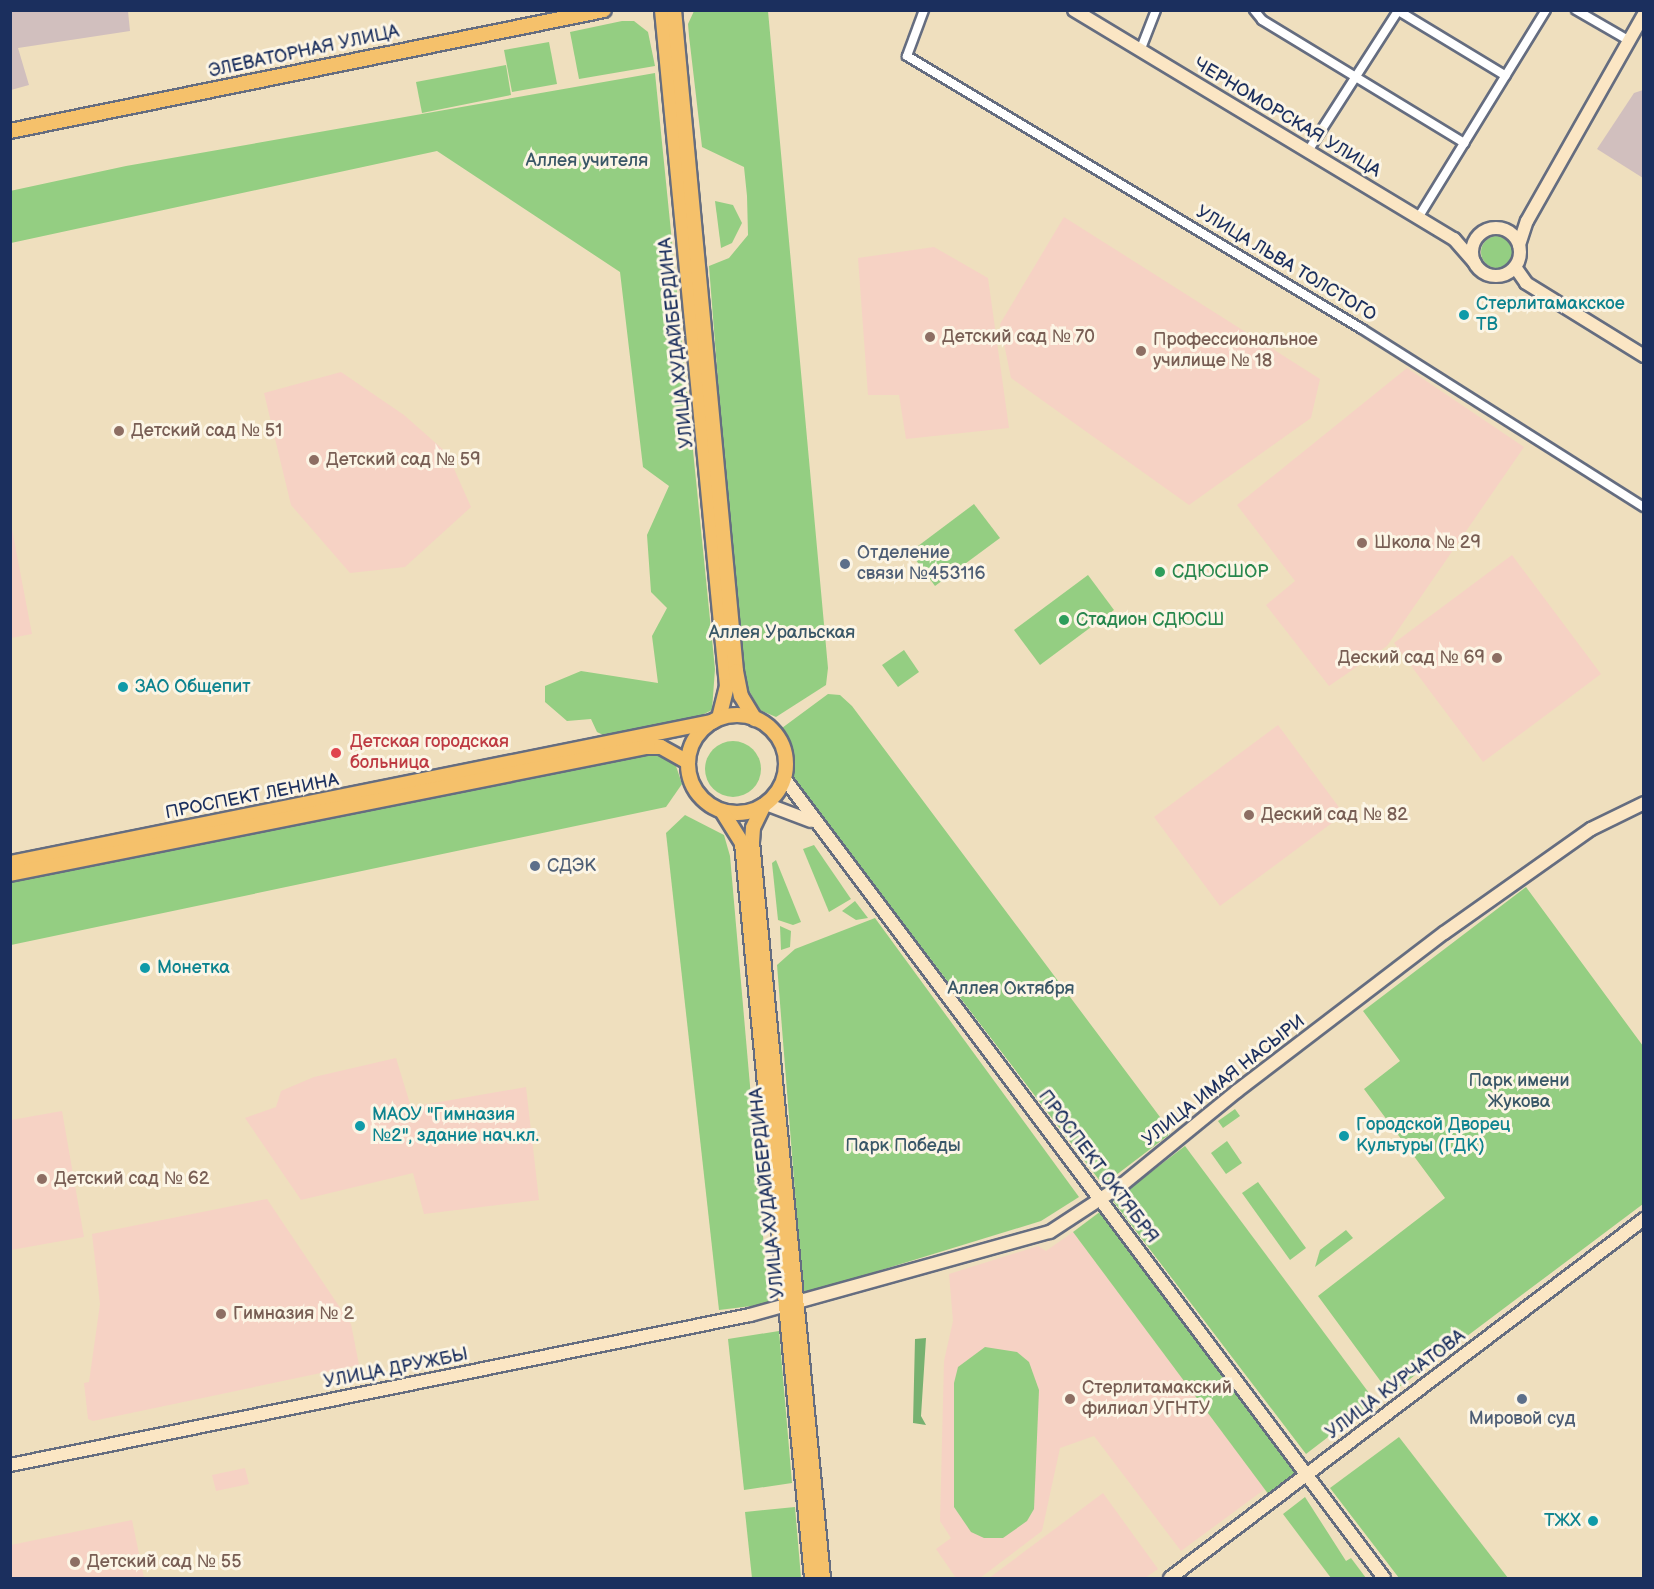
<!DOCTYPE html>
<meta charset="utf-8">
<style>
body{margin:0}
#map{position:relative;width:1654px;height:1589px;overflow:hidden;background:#efdfbe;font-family:"Balsamiq Sans",sans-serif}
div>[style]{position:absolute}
.built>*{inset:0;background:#f6d2c4}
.industrial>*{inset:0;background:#d1bfbe}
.green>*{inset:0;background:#94ce82}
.round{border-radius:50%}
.forest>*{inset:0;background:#77b170}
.roads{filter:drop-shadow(2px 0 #656d80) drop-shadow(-2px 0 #656d80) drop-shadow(0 2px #656d80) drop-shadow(0 -2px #656d80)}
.street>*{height:8px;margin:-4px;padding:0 4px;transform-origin:4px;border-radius:4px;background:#fff}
.secondary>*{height:12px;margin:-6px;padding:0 6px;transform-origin:6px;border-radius:6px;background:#fbe6c4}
.secondary>.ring{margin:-6px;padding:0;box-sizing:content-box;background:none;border:12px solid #fbe6c4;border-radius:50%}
.primary>*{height:14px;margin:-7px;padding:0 7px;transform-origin:7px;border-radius:7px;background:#f5c16b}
.primary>.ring{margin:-7px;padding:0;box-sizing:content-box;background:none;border:14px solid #f5c16b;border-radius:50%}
.dots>*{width:16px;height:16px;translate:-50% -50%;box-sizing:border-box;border:3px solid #fcf5e5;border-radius:50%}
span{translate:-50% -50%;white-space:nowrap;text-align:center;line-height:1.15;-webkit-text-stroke:6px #fcf5e5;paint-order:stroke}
.street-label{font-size:18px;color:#1b2f5e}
.park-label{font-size:18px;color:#395767}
.culture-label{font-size:18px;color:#0d838f}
.left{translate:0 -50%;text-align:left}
.right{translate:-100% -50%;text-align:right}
.education-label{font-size:18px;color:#785e54}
.service-label{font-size:18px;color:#4e5e75}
.leisure-label{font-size:18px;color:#27864d}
.health-label{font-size:18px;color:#be3a42}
.frame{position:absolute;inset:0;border:12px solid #1b2f5e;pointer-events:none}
</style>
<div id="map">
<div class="built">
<div style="clip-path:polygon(1064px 217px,1320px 379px,1311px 418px,1189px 505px,1011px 378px,1000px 324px)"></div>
<div style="clip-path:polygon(934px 247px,988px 278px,1009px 428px,906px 439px,899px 395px,868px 395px,858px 258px)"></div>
<div style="clip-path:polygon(1407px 368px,1524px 447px,1387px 646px,1329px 686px,1266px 605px,1295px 581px,1237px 505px)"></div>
<div style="clip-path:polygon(341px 372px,404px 415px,447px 453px,471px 507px,405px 567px,350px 573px,291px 505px,264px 393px)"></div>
<div style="clip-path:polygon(11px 524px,32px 634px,11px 638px,10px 638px)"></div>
<div style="clip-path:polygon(1512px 555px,1601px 674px,1483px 762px,1394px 643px)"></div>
<div style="clip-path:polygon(1278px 725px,1344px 814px,1220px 906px,1154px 817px)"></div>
<div style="clip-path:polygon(396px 1058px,411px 1107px,526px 1087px,539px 1200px,424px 1214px,413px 1173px,301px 1200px,245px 1118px,276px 1107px,281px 1091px,314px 1077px)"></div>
<div style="clip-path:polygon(62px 1111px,84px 1237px,11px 1250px,11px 1120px)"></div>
<div style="clip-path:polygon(267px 1199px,351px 1324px,359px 1365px,93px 1421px,88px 1419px,84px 1383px,89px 1382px,100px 1304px,92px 1234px)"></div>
<div style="clip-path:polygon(1073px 1232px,1265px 1489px,1181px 1551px,1094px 1436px,1060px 1448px,1042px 1531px,980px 1578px,956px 1578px,936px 1549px,951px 1538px,940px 1521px,944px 1361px,953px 1321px,949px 1274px,1038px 1246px,1046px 1251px)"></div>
<div style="clip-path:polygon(245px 1468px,249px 1484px,216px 1491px,212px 1475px)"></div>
<div style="clip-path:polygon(1103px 1493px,1158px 1569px,1145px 1578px,989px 1578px)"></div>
<div style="clip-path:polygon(132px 1520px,144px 1578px,11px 1578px,11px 1545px)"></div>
</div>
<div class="industrial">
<div style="clip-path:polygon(11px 10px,128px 11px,130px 31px,18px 48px,29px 85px,11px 90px)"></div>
<div style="clip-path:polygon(1643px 90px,1644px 90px,1643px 178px,1597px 149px,1634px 93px)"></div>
</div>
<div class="green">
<div style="clip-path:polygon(694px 11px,768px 11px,828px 668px,826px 685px,776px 717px,760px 710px,741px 676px,709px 266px,729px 258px,748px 235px,747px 196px,744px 167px,702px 147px,689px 36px,688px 24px)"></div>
<div style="clip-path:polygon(622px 21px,634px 21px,648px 32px,655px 66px,579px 79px,570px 32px)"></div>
<div style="clip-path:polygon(549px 42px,557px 84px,512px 92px,504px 50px)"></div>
<div style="clip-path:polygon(506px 65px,511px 95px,422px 113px,416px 82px)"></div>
<div style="clip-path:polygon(655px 73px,715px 669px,712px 710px,688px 722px,607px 737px,597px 732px,591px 719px,567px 721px,545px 702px,545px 686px,581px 671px,658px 683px,652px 636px,667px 608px,651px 592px,647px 535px,669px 486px,643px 467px,620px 272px,437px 151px,11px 243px,10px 191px,126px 166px)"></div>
<div style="clip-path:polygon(715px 201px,733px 205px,742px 223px,732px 243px,721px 248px)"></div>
<div class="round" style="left:1481px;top:236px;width:32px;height:32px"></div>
<div style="clip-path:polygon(974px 504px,1000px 538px,935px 586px,910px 552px)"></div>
<div style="clip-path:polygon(1088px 575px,1114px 610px,1040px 665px,1014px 630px)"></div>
<div style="clip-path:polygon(904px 650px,919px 672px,898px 687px,882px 665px)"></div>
<div style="clip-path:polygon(828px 694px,840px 695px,852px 706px,1169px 1129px,1170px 1134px,1103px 1185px,794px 780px,790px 749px,782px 728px)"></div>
<div class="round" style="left:705px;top:741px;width:56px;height:56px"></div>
<div style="clip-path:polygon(652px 753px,673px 757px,682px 784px,666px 807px,11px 945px,11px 878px)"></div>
<div style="clip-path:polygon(685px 815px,724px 835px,730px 856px,769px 1304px,719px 1310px,666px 833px)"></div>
<div style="clip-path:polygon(814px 845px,851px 899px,829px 912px,803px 849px)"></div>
<div style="clip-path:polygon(776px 860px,801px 922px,793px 925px,778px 920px,772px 863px)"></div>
<div style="clip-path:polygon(1526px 887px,1643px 1046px,1643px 1204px,1390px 1394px,1318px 1296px,1445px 1198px,1364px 1089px,1400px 1061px,1363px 1011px)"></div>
<div style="clip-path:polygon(855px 901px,868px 918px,856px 920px,842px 911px)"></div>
<div style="clip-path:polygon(875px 918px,1079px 1197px,1041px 1221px,803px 1294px,777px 965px,795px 949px)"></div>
<div style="clip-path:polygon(780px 926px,791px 931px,790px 947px,781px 950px)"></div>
<div style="clip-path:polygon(1235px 1109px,1240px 1116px,1223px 1128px,1218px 1121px)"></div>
<div style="clip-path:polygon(1227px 1141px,1242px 1163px,1226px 1174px,1211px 1153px)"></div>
<div style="clip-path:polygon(1185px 1146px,1375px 1401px,1306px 1454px,1113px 1201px)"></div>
<div style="clip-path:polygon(1258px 1182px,1306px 1248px,1290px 1260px,1242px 1193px)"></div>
<div style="clip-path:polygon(1101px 1211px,1298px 1473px,1269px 1495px,1073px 1232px)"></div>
<div style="clip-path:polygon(1346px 1230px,1353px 1238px,1315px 1267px,1320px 1250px)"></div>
<div style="clip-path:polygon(779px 1331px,792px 1483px,744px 1490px,728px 1339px)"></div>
<div style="clip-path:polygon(985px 1347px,1017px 1352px,1029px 1362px,1039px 1390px,1034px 1509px,1027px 1521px,1003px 1538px,984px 1538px,971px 1532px,954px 1507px,954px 1383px,958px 1367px)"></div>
<div style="clip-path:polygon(1399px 1437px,1508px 1578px,1399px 1578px,1330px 1488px)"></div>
<div style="clip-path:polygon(1305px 1497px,1346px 1561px,1351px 1558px,1366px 1578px,1331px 1578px,1283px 1514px)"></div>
<div style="clip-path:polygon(795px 1507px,801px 1578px,752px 1578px,745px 1512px)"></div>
</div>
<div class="forest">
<div style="clip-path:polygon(926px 1338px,921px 1416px,926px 1425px,913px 1423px,915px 1339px)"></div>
</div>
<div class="roads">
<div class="street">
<div style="left:924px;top:10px;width:49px;rotate:110.3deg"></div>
<div style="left:907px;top:56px;width:531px;rotate:30.96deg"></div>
<div style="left:1362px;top:329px;width:333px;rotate:32.3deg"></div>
<div style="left:1254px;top:10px;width:13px;rotate:51deg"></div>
<div style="left:1262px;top:20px;width:237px;rotate:31.3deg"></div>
<div style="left:1397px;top:10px;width:127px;rotate:31.2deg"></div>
<div style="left:1576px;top:10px;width:60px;rotate:30deg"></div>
<div style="left:1140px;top:51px;width:44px;rotate:-68.7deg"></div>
<div style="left:1308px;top:151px;width:166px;rotate:-57.3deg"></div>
<div style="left:1418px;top:218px;width:244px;rotate:-58.4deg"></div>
</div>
<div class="secondary">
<div style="left:1074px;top:10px;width:444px;rotate:31.1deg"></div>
<div style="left:1454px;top:239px;width:32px;rotate:49deg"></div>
<div class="ring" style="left:1472px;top:228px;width:36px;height:36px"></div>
<div style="left:1519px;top:245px;width:25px;rotate:-72deg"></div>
<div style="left:1527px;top:221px;width:238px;rotate:-60.5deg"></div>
<div style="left:1515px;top:267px;width:19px;rotate:55deg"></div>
<div style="left:1526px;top:283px;width:139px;rotate:31.7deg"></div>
<div style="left:784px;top:778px;width:1000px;rotate:53.13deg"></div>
<div style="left:766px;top:804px;width:48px;rotate:20.7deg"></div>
<div style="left:10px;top:1465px;width:755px;rotate:-11.46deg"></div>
<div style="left:750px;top:1315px;width:311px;rotate:-15.5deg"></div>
<div style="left:1050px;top:1232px;width:87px;rotate:-33.3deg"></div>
<div style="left:1123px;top:1184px;width:147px;rotate:-39.2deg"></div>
<div style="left:1237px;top:1091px;width:260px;rotate:-37.4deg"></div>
<div style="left:1444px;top:933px;width:180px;rotate:-35.3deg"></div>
<div style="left:1591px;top:829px;width:59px;rotate:-26.1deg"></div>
<div style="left:1170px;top:1578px;width:595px;rotate:-37.14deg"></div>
</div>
<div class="primary">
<div style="left:662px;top:10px;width:679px;rotate:84.51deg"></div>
<div style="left:727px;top:686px;width:33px;rotate:104deg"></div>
<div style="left:674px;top:10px;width:664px;rotate:84.64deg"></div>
<div style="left:736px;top:671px;width:25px;rotate:79deg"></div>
<div style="left:741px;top:696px;width:27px;rotate:59deg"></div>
<div style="left:10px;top:131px;width:606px;rotate:-11.51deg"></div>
<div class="ring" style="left:688px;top:715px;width:84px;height:84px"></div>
<div style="left:764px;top:805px;width:25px;rotate:116deg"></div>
<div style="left:753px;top:828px;width:14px;rotate:94deg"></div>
<div style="left:752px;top:842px;width:739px;rotate:84.49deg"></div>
<div style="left:722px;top:811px;width:38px;rotate:58deg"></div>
<div style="left:742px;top:843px;width:738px;rotate:84.56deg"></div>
<div style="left:10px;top:863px;width:716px;rotate:-11.36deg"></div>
<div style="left:10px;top:874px;width:649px;rotate:-11.29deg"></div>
<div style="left:646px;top:747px;width:15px"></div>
<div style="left:661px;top:747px;width:31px;rotate:29deg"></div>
</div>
</div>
<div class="dots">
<div style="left:1464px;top:315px;background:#0f9aa8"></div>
<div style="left:930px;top:337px;background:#8d6e63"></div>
<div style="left:1141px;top:351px;background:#8d6e63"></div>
<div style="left:119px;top:431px;background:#8d6e63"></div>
<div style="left:314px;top:460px;background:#8d6e63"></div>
<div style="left:1362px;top:543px;background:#8d6e63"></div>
<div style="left:845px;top:564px;background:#5c6f8a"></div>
<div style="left:1160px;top:572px;background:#2e9e5b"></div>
<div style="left:1064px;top:620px;background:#2e9e5b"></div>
<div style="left:1497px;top:658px;background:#8d6e63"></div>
<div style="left:123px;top:687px;background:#0f9aa8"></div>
<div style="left:336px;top:753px;background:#e0444e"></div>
<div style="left:1249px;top:815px;background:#8d6e63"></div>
<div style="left:535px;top:866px;background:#5c6f8a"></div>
<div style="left:145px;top:968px;background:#0f9aa8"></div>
<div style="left:360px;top:1126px;background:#0f9aa8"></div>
<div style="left:1344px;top:1136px;background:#0f9aa8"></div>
<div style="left:42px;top:1179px;background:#8d6e63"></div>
<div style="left:221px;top:1314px;background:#8d6e63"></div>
<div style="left:1070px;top:1399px;background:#8d6e63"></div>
<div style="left:1522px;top:1399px;background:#5c6f8a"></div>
<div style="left:1593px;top:1521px;background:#0f9aa8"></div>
<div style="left:75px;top:1562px;background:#8d6e63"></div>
</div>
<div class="street-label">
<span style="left:304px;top:52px;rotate:-12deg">ЭЛЕВАТОРНАЯ УЛИЦА</span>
<span style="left:1287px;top:118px;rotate:31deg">ЧЕРНОМОРСКАЯ УЛИЦА</span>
<span style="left:1286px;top:264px;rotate:31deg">УЛИЦА ЛЬВА ТОЛСТОГО</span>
<span style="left:677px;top:343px;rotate:-96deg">УЛИЦА ХУДАЙБЕРДИНА</span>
<span style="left:252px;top:797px;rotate:-11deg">ПРОСПЕКТ ЛЕНИНА</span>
<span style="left:1224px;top:1081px;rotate:-38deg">УЛИЦА ИМАЯ НАСЫРИ</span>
<span style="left:1098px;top:1167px;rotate:53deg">ПРОСПЕКТ ОКТЯБРЯ</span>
<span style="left:768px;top:1193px;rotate:-96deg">УЛИЦА ХУДАЙБЕРДИНА</span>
<span style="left:396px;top:1369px;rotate:-11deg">УЛИЦА ДРУЖБЫ</span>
<span style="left:1396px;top:1385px;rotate:-37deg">УЛИЦА КУРЧАТОВА</span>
</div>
<div class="park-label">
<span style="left:587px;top:161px">Аллея учителя</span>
<span style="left:782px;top:633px">Аллея Уральская</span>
<span style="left:1011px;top:989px">Аллея Октября</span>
<span style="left:1519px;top:1092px">Парк имени<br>Жукова</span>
<span style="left:903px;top:1146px">Парк Победы</span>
</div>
<div class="culture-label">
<span class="left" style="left:1476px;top:315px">Стерлитамакское<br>ТВ</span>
<span class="left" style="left:135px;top:687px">ЗАО Общепит</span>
<span class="left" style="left:157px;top:968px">Монетка</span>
<span class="left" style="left:372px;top:1126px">МАОУ "Гимназия<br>№2", здание нач.кл.</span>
<span class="left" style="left:1356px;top:1136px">Городской Дворец<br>Культуры (ГДК)</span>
<span class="right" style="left:1581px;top:1521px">ТЖХ</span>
</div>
<div class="education-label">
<span class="left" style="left:942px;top:337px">Детский сад № 70</span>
<span class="left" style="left:1153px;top:351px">Профессиональное<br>училище № 18</span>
<span class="left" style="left:131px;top:431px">Детский сад № 51</span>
<span class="left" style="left:326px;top:460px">Детский сад № 59</span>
<span class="left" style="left:1374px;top:543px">Школа № 29</span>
<span class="right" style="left:1485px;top:658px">Деский сад № 69</span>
<span class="left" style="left:1261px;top:815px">Деский сад № 82</span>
<span class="left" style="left:54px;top:1179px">Детский сад № 62</span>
<span class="left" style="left:233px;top:1314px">Гимназия № 2</span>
<span class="left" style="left:1082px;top:1399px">Стерлитамакский<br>филиал УГНТУ</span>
<span class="left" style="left:87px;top:1562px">Детский сад № 55</span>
</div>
<div class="service-label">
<span class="left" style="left:857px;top:564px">Отделение<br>связи №453116</span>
<span class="left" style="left:547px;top:866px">СДЭК</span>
<span style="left:1522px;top:1419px">Мировой суд</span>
</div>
<div class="leisure-label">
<span class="left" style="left:1172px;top:572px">СДЮСШОР</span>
<span class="left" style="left:1076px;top:620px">Стадион СДЮСШ</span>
</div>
<div class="health-label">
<span class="left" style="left:350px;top:753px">Детская городская<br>больница</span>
</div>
<div class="frame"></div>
</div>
